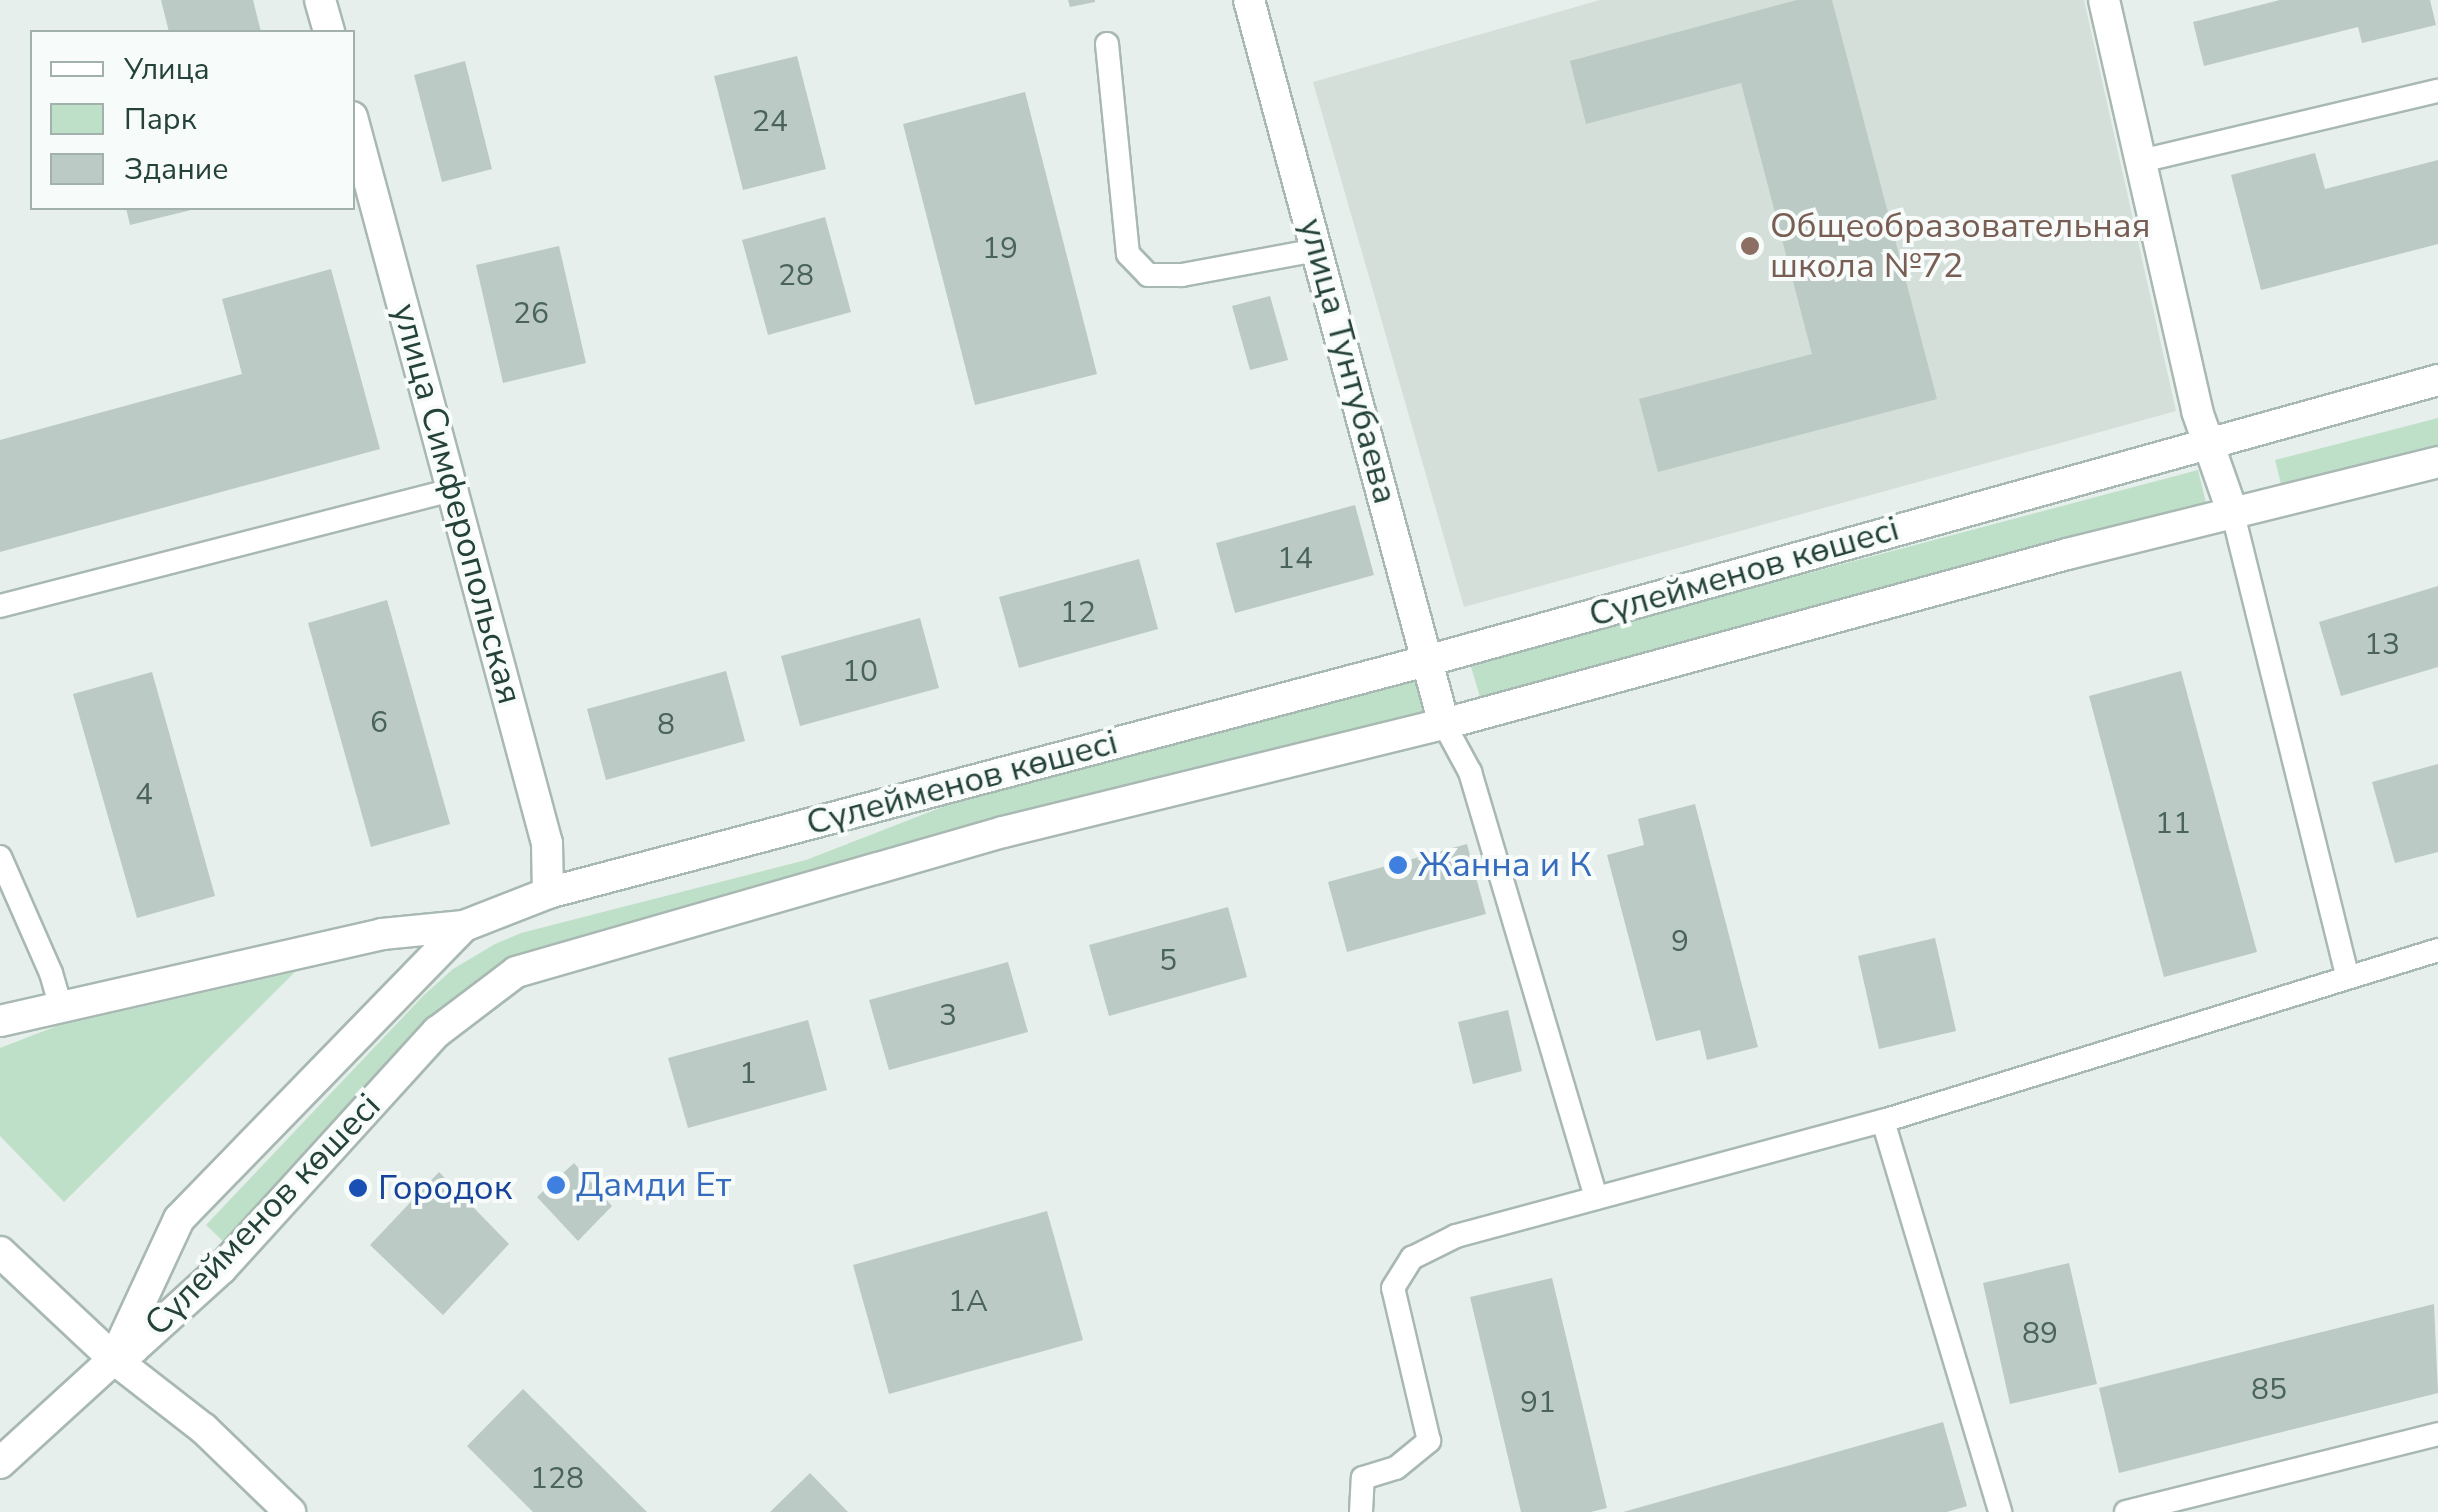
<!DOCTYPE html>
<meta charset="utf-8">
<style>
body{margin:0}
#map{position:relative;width:2438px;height:1512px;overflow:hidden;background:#e6efeb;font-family:"Nunito Sans",sans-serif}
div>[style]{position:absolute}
.built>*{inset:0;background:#d4dfda}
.green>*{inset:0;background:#bfe0c8}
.building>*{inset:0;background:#bbcac4}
.roads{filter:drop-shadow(2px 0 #a8b8b2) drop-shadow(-2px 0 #a8b8b2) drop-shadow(0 2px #a8b8b2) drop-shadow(0 -2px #a8b8b2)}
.service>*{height:22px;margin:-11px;padding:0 11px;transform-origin:11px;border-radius:11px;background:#fff}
.minor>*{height:30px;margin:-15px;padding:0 15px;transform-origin:15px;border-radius:15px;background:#fff}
.tertiary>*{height:30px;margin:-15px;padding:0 15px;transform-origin:15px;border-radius:15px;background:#fff}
.secondary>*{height:30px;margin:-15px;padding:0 15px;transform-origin:15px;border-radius:15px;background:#fff}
.dots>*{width:28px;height:28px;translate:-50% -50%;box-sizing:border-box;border:5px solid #f7fbf9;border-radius:50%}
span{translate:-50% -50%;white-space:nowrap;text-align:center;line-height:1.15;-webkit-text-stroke:8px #f7fbf9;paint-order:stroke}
.number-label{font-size:30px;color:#4a645c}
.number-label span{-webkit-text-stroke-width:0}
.education-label{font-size:35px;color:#785e54}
.left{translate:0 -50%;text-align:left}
.street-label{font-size:35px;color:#24423a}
.shop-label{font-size:35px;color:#366cbe}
.transit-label{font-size:35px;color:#164399}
.legend{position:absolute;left:30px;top:30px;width:325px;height:180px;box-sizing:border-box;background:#f7fbf9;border:2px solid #a3b1ad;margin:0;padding:12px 18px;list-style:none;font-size:30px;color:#24423a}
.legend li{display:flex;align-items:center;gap:20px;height:50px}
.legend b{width:50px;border:2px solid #a3b1ad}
</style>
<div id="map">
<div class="built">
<div style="clip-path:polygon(1600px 0,2084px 0,2176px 411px,1464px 607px,1313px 82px)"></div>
</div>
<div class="green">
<div style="clip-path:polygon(2438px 418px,2438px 456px,2284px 496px,2275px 460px)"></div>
<div style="clip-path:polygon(2198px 470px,2207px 507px,1480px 697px,1470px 663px)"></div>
<div style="clip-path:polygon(1416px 680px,1424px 715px,526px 960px,225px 1243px,206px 1225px,423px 996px,453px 969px,495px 944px,521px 933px,806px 860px,968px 797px)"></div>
<div style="clip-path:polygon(295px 972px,64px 1202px,0 1136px,0 1048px,57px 1026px)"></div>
</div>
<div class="building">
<div style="clip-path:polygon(161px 0,253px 0,261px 32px,169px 32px)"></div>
<div style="clip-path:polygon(1068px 0,1095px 0,1095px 2px,1070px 7px)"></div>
<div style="clip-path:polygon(1797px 0,1832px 0,1937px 399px,1658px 472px,1639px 399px,1812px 354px,1741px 83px,1586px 124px,1570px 61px)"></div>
<div style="clip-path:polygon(2280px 0,2430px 0,2436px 25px,2362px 43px,2358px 27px,2204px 66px,2193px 22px)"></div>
<div style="clip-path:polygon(797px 56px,826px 169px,743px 190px,714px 76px)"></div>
<div style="clip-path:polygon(465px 61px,492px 169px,442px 182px,414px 75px)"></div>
<div style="clip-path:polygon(1025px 92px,1097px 374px,975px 405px,903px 124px)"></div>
<div style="clip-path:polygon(2315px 153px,2325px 189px,2438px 160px,2438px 244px,2261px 290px,2231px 175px)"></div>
<div style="clip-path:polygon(126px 208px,195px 208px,195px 209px,130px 225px)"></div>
<div style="clip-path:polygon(825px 217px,851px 312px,768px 335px,742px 240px)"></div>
<div style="clip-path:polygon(559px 246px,586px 363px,503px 383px,476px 265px)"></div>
<div style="clip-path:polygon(331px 269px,380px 449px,0 552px,0 440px,242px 374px,222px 299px)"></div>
<div style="clip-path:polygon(1270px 296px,1288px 360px,1250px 370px,1232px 306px)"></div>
<div style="clip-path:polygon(1355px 505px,1374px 575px,1235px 613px,1216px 543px)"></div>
<div style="clip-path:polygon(1139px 559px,1158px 629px,1019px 668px,999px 597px)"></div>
<div style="clip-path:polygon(2438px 586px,2438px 667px,2341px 696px,2319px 622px)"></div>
<div style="clip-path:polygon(387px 600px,450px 824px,371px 847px,308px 623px)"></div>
<div style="clip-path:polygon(920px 618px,939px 688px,800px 726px,781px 656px)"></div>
<div style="clip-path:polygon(726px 671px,745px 741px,606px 780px,587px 709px)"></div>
<div style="clip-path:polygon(2181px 671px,2257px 952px,2164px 977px,2089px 696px)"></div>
<div style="clip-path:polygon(152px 672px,215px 896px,137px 918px,73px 694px)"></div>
<div style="clip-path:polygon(2438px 764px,2438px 852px,2395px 863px,2372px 782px)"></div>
<div style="clip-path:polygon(1695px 804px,1758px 1047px,1707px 1060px,1700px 1030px,1656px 1041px,1607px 855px,1644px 845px,1638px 819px)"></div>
<div style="clip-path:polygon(1467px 844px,1486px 914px,1347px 952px,1328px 882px)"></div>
<div style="clip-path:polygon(1228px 907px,1247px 977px,1109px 1016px,1089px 945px)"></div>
<div style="clip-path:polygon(1935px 938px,1956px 1031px,1879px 1049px,1858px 956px)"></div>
<div style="clip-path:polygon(1008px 962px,1028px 1032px,889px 1070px,869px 1000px)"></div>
<div style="clip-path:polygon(1508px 1010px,1522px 1071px,1473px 1084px,1458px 1022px)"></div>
<div style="clip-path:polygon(808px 1020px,827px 1090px,688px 1128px,668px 1058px)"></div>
<div style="clip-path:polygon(574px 1163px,612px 1206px,578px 1241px,537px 1197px)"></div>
<div style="clip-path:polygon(439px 1172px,509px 1244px,443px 1315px,370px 1245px)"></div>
<div style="clip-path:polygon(1047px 1211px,1083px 1340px,889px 1394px,853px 1265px)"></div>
<div style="clip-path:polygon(2069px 1263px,2097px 1384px,2010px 1404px,1983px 1283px)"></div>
<div style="clip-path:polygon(1552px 1278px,1607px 1508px,1591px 1512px,1521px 1512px,1470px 1297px)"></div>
<div style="clip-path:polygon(2434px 1304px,2438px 1393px,2119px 1473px,2099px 1388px)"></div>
<div style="clip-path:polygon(523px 1389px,647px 1512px,533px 1512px,467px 1446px)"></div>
<div style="clip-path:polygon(1943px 1422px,1967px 1506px,1947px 1512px,1623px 1512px)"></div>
<div style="clip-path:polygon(810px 1473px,848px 1512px,770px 1512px)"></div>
</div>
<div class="roads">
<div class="service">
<div style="left:1107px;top:44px;width:211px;rotate:84.3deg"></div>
<div style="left:1128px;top:254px;width:29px;rotate:46deg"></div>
<div style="left:1148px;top:275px;width:34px"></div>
<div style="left:1182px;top:275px;width:137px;rotate:-10.5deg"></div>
<div style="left:2141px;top:161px;width:305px;rotate:-13.3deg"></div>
<div style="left:2233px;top:514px;width:475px;rotate:76.1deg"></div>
<div style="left:0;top:606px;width:471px;rotate:-14.4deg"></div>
<div style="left:1444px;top:724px;width:55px;rotate:61.6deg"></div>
<div style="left:1470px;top:772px;width:444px;rotate:73.5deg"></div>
<div style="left:0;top:857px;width:127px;rotate:66.3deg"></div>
<div style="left:51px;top:973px;width:36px;rotate:74deg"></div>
<div style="left:1883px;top:1121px;width:408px;rotate:73.3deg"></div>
<div style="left:1361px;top:1512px;width:34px;rotate:-87deg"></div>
<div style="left:1363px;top:1478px;width:34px;rotate:-17deg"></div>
<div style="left:1396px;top:1468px;width:43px;rotate:-39.3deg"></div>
<div style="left:1429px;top:1441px;width:157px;rotate:-103.2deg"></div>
<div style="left:1393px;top:1288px;width:36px;rotate:-58deg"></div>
<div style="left:1412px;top:1258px;width:49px;rotate:-26.6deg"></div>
<div style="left:1456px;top:1236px;width:442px;rotate:-15.1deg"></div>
<div style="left:1883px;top:1121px;width:581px;rotate:-17.12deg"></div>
<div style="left:2126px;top:1512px;width:322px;rotate:-14deg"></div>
</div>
<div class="minor">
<div style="left:320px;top:0;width:33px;rotate:74deg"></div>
<div style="left:1249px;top:0;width:750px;rotate:74.93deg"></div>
<div style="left:2104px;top:0;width:421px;rotate:77.2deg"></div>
<div style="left:2197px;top:411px;width:109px;rotate:70.7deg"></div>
<div style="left:352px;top:117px;width:752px;rotate:74.97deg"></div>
<div style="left:547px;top:843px;width:50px;rotate:88.9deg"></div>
</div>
<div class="tertiary">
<div style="left:117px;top:1357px;width:19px;rotate:-28deg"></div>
<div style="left:134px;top:1348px;width:118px;rotate:-42.2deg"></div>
<div style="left:221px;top:1269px;width:321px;rotate:-47.7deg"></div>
<div style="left:437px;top:1032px;width:99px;rotate:-37.2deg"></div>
<div style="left:516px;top:972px;width:507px;rotate:-16.04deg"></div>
<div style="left:1003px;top:832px;width:454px;rotate:-13.8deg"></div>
<div style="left:1444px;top:724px;width:646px;rotate:-15.26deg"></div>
<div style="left:2067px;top:554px;width:382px;rotate:-13.9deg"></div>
<div style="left:114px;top:1359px;width:154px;rotate:-65.1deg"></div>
<div style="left:179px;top:1219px;width:409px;rotate:-45.8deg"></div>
<div style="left:464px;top:926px;width:90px;rotate:-21.4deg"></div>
<div style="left:548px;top:893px;width:912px;rotate:-14.8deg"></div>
<div style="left:1430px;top:660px;width:1046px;rotate:-15.52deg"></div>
</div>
<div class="secondary">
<div style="left:0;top:1021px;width:392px;rotate:-12.8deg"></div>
<div style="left:382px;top:934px;width:82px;rotate:-5.6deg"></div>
<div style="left:0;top:1252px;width:156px;rotate:43.2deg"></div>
<div style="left:114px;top:1359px;width:114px;rotate:37.9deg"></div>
<div style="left:204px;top:1429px;width:120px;rotate:44deg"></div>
<div style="left:0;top:1463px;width:154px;rotate:-42.4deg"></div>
</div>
</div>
<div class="dots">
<div style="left:1750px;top:246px;background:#8d6e63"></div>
<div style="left:1398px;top:865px;background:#3f7fe0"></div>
<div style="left:556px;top:1185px;background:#3f7fe0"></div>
<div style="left:358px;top:1188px;background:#1a4fb4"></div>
</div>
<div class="number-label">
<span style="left:770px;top:122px">24</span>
<span style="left:1000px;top:249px">19</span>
<span style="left:796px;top:276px">28</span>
<span style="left:531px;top:314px">26</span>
<span style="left:1295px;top:559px">14</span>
<span style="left:1078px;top:613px">12</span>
<span style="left:2382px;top:645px">13</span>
<span style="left:860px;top:672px">10</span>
<span style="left:379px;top:723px">6</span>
<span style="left:666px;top:725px">8</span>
<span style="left:144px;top:795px">4</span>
<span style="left:2173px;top:824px">11</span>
<span style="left:1680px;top:942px">9</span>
<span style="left:1168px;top:961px">5</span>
<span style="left:948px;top:1016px">3</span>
<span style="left:748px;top:1074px">1</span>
<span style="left:968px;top:1302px">1А</span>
<span style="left:2040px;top:1334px">89</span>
<span style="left:2269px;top:1390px">85</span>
<span style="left:1538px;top:1403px">91</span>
<span style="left:557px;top:1479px">128</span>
</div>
<div class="education-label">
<span class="left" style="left:1770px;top:246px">Общеобразовательная<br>школа №72</span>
</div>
<div class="street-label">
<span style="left:1348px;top:361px;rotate:75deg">улица Тунтубаева</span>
<span style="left:457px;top:504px;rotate:75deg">улица Симферопольская</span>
<span style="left:1744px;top:572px;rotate:-16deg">Сүлейменов көшесі</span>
<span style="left:962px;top:783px;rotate:-15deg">Сүлейменов көшесі</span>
<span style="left:263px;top:1215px;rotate:-46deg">Сүлейменов көшесі</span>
</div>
<div class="shop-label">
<span class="left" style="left:1418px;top:865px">Жанна и К</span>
<span class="left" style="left:576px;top:1185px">Дамди Ет</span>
</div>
<div class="transit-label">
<span class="left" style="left:378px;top:1188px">Городок</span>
</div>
<ul class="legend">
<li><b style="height:12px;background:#fff"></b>Улица</li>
<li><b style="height:28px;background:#bfe0c8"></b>Парк</li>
<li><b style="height:28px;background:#bbcac4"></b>Здание</li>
</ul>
</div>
